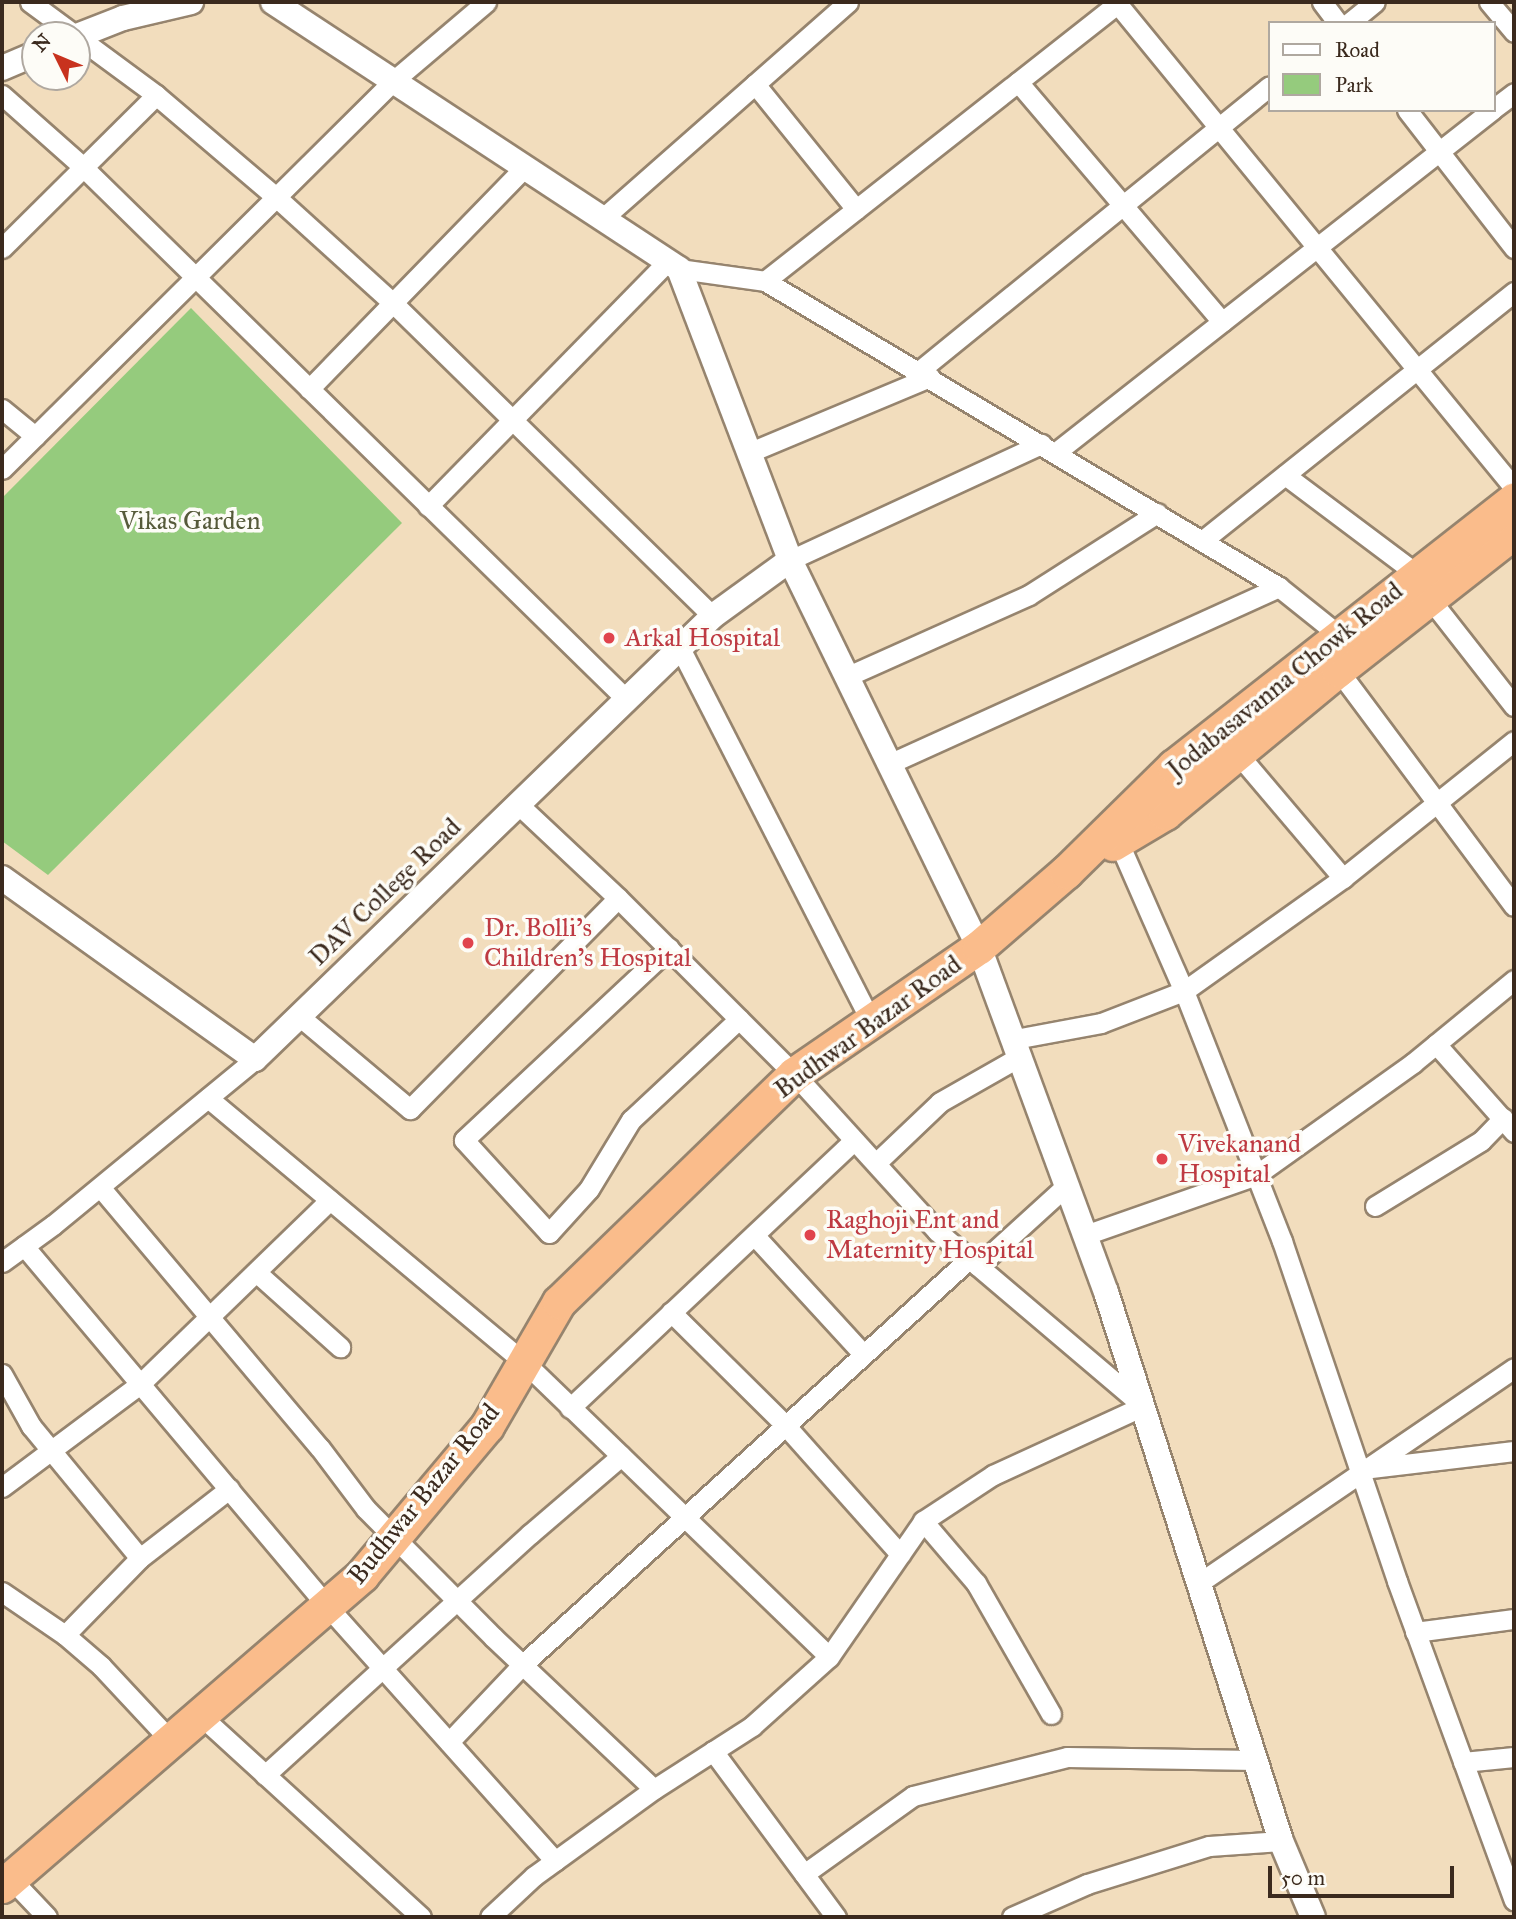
<!DOCTYPE html>
<style>
body{margin:0}
#map{position:relative;width:1516px;height:1919px;overflow:hidden;background:#f2ddbd;font-family:"IM FELL Great Primer",serif}
div>[style]{position:absolute}
.green>*{inset:0;background:#95cb7d}
.roads{filter:drop-shadow(2px 0 #96846e) drop-shadow(-2px 0 #96846e) drop-shadow(0 2px #96846e) drop-shadow(0 -2px #96846e)}
.minor>*{height:19px;margin:-9.5px;padding:0 9.5px;transform-origin:9.5px;border-radius:9.5px;background:#fff}
.tertiary>*{height:24px;margin:-12px;padding:0 12px;transform-origin:12px;border-radius:12px;background:#fff}
.trunk>*{height:33px;margin:-16.5px;padding:0 16.5px;transform-origin:16.5px;border-radius:16.5px;background:#fabc8b}
.dots>*{width:19px;height:19px;translate:-50% -50%;box-sizing:border-box;border:4px solid #fdfcf7;border-radius:50%}
span{translate:-50% -50%;white-space:nowrap;text-align:center;line-height:1.15;-webkit-text-stroke:7px #fdfcf7;paint-order:stroke}
.park-label{font-size:26px;color:#565a3a}
.health-label{font-size:26px;color:#be3a42}
.left{translate:0 -50%;text-align:left}
.street-label{font-size:26px;color:#3b2a1e}
.frame{position:absolute;inset:0;border:4px solid #3b2a1e;pointer-events:none}
.legend{position:absolute;left:1268px;top:21px;width:228px;height:91px;box-sizing:border-box;background:#fdfcf7;border:2px solid #afa8a0;margin:0;padding:9px 12px;list-style:none;font-size:21px;color:#3b2a1e}
.legend li{display:flex;align-items:center;gap:14px;height:35px}
.legend b{width:35px;border:2px solid #afa8a0}
.north{position:absolute;left:21px;top:21px;width:70px;height:70px;box-sizing:border-box;background:#fdfcf7;border:2px solid #afa8a0;border-radius:50%;rotate:313deg;font-size:19px;font-weight:700;line-height:28px;text-align:center;color:#3b2a1e}
.north::after{content:'';display:block;margin:auto;width:24px;height:32px;background:#c8321e;clip-path:polygon(50% 0,100% 100%,50% 72%,0 100%)}
.scale{position:absolute;left:1268px;top:1866px;width:186px;height:32px;box-sizing:border-box;border:4px solid #3b2a1e;border-top:0;padding-left:9px;font-size:21px;line-height:24px;white-space:nowrap;color:#3b2a1e;-webkit-text-stroke:5px #fdfcf7;paint-order:stroke}
</style>
<div id="map">
<div class="green">
<div style="clip-path:polygon(191px 308px,402px 523px,48px 875px,2px 841px,2px 498px)"></div>
</div>
<div class="roads">
<div class="minor">
<div style="left:30px;top:2px;width:157px;rotate:36.4deg"></div>
<div style="left:156px;top:95px;width:157px;rotate:40.4deg"></div>
<div style="left:276px;top:197px;width:158px;rotate:42.2deg"></div>
<div style="left:393px;top:303px;width:448px;rotate:44.4deg"></div>
<div style="left:1116px;top:2px;width:628px;rotate:50.68deg"></div>
<div style="left:1322px;top:2px;width:26px;rotate:53deg"></div>
<div style="left:1489px;top:2px;width:39px;rotate:50deg"></div>
<div style="left:1349px;top:23px;width:33px;rotate:-39deg"></div>
<div style="left:1018px;top:82px;width:315px;rotate:49.6deg"></div>
<div style="left:755px;top:84px;width:161px;rotate:51.1deg"></div>
<div style="left:2px;top:95px;width:108px;rotate:41.6deg"></div>
<div style="left:83px;top:167px;width:762px;rotate:44.41deg"></div>
<div style="left:1493px;top:109px;width:26px;rotate:-37deg"></div>
<div style="left:1407px;top:110px;width:175px;rotate:52.2deg"></div>
<div style="left:602px;top:219px;width:328px;rotate:-41.4deg"></div>
<div style="left:2px;top:248px;width:217px;rotate:-44.8deg"></div>
<div style="left:679px;top:269px;width:87px;rotate:7.9deg"></div>
<div style="left:765px;top:281px;width:598px;rotate:30.77deg"></div>
<div style="left:1279px;top:587px;width:77px;rotate:38.7deg"></div>
<div style="left:765px;top:281px;width:452px;rotate:-38.2deg"></div>
<div style="left:919px;top:371px;width:451px;rotate:-39.1deg"></div>
<div style="left:309px;top:389px;width:308px;rotate:-45.8deg"></div>
<div style="left:2px;top:409px;width:43px;rotate:39.3deg"></div>
<div style="left:748px;top:453px;width:197px;rotate:-22.7deg"></div>
<div style="left:1055px;top:453px;width:556px;rotate:-38.13deg"></div>
<div style="left:2px;top:469px;width:551px;rotate:-44.78deg"></div>
<div style="left:393px;top:81px;width:122px;rotate:-40.3deg"></div>
<div style="left:1285px;top:475px;width:166px;rotate:36.9deg"></div>
<div style="left:428px;top:506px;width:342px;rotate:-45.6deg"></div>
<div style="left:1202px;top:541px;width:399px;rotate:-38.6deg"></div>
<div style="left:790px;top:560px;width:277px;rotate:-24.8deg"></div>
<div style="left:1430px;top:599px;width:136px;rotate:51.9deg"></div>
<div style="left:680px;top:648px;width:418px;rotate:62.9deg"></div>
<div style="left:1338px;top:670px;width:294px;rotate:53.3deg"></div>
<div style="left:848px;top:676px;width:198px;rotate:-24.1deg"></div>
<div style="left:1029px;top:595px;width:152px;rotate:-32.6deg"></div>
<div style="left:1237px;top:753px;width:164px;rotate:49.7deg"></div>
<div style="left:891px;top:763px;width:426px;rotate:-24.4deg"></div>
<div style="left:1118px;top:841px;width:164px;rotate:66.3deg"></div>
<div style="left:1184px;top:991px;width:269px;rotate:68.6deg"></div>
<div style="left:1282px;top:1241px;width:359px;rotate:71.3deg"></div>
<div style="left:1397px;top:1581px;width:340px;rotate:69.9deg"></div>
<div style="left:669px;top:948px;width:281px;rotate:136.9deg"></div>
<div style="left:464px;top:1140px;width:126px;rotate:47.6deg"></div>
<div style="left:549px;top:1233px;width:59px;rotate:-47.7deg"></div>
<div style="left:589px;top:1189px;width:81px;rotate:-58.7deg"></div>
<div style="left:631px;top:1120px;width:148px;rotate:-43.1deg"></div>
<div style="left:299px;top:1016px;width:145px;rotate:40deg"></div>
<div style="left:410px;top:1109px;width:296px;rotate:-45.4deg"></div>
<div style="left:1015px;top:1039px;width:87px;rotate:-10.5deg"></div>
<div style="left:1101px;top:1023px;width:89px;rotate:-21.1deg"></div>
<div style="left:1184px;top:991px;width:195px;rotate:-35.4deg"></div>
<div style="left:1343px;top:878px;width:219px;rotate:-38.7deg"></div>
<div style="left:1436px;top:1044px;width:118px;rotate:48.4deg"></div>
<div style="left:208px;top:1098px;width:412px;rotate:39.9deg"></div>
<div style="left:524px;top:1362px;width:424px;rotate:44deg"></div>
<div style="left:876px;top:1163px;width:88px;rotate:-43.6deg"></div>
<div style="left:940px;top:1102px;width:93px;rotate:-29.6deg"></div>
<div style="left:100px;top:1187px;width:341px;rotate:49.9deg"></div>
<div style="left:320px;top:1448px;width:76px;rotate:53deg"></div>
<div style="left:366px;top:1509px;width:180px;rotate:45.2deg"></div>
<div style="left:493px;top:1637px;width:221px;rotate:43.4deg"></div>
<div style="left:1375px;top:1206px;width:124px;rotate:-31.5deg"></div>
<div style="left:1481px;top:1141px;width:32px;rotate:-46deg"></div>
<div style="left:754px;top:1235px;width:161px;rotate:47.5deg"></div>
<div style="left:1085px;top:1235px;width:181px;rotate:-19.3deg"></div>
<div style="left:1256px;top:1175px;width:193px;rotate:-35.5deg"></div>
<div style="left:1413px;top:1063px;width:131px;rotate:-39.4deg"></div>
<div style="left:24px;top:1246px;width:471px;rotate:49.9deg"></div>
<div style="left:327px;top:1606px;width:342px;rotate:48.2deg"></div>
<div style="left:2px;top:1262px;width:63px;rotate:-36deg"></div>
<div style="left:53px;top:1225px;width:261px;rotate:-39.4deg"></div>
<div style="left:978px;top:1266px;width:120px;rotate:-42.3deg"></div>
<div style="left:256px;top:1272px;width:113px;rotate:41.8deg"></div>
<div style="left:671px;top:1312px;width:161px;rotate:44.7deg"></div>
<div style="left:785px;top:1425px;width:173px;rotate:48.3deg"></div>
<div style="left:2px;top:1374px;width:60px;rotate:60.9deg"></div>
<div style="left:31px;top:1426px;width:171px;rotate:50.5deg"></div>
<div style="left:570px;top:1408px;width:390px;rotate:-43.3deg"></div>
<div style="left:1371px;top:1468px;width:144px;rotate:-6.8deg"></div>
<div style="left:2px;top:1487px;width:172px;rotate:-36.7deg"></div>
<div style="left:140px;top:1384px;width:264px;rotate:-44.1deg"></div>
<div style="left:923px;top:1521px;width:82px;rotate:49.5deg"></div>
<div style="left:976px;top:1583px;width:151px;rotate:60.2deg"></div>
<div style="left:1199px;top:1583px;width:381px;rotate:-34.3deg"></div>
<div style="left:2px;top:1592px;width:76px;rotate:34.3deg"></div>
<div style="left:65px;top:1635px;width:48px;rotate:40.7deg"></div>
<div style="left:101px;top:1666px;width:103px;rotate:47deg"></div>
<div style="left:1415px;top:1632px;width:100px;rotate:-7.5deg"></div>
<div style="left:65px;top:1635px;width:107px;rotate:-45.8deg"></div>
<div style="left:140px;top:1558px;width:113px;rotate:-37.8deg"></div>
<div style="left:201px;top:1716px;width:298px;rotate:42.4deg"></div>
<div style="left:449px;top:1742px;width:106px;rotate:-46.5deg"></div>
<div style="left:522px;top:1665px;width:604px;rotate:-42.25deg"></div>
<div style="left:713px;top:1751px;width:207px;rotate:53.5deg"></div>
<div style="left:1463px;top:1762px;width:51px;rotate:-5.6deg"></div>
<div style="left:265px;top:1775px;width:358px;rotate:-42.3deg"></div>
<div style="left:530px;top:1534px;width:120px;rotate:-40.6deg"></div>
<div style="left:804px;top:1874px;width:134px;rotate:-35.6deg"></div>
<div style="left:913px;top:1796px;width:159px;rotate:-14.2deg"></div>
<div style="left:1067px;top:1757px;width:188px;rotate:0.9deg"></div>
<div style="left:11px;top:1879px;width:52px;rotate:46.5deg"></div>
<div style="left:490px;top:1917px;width:60px;rotate:-43deg"></div>
<div style="left:534px;top:1876px;width:148px;rotate:-35.9deg"></div>
<div style="left:654px;top:1789px;width:117px;rotate:-32.7deg"></div>
<div style="left:752px;top:1726px;width:103px;rotate:-41.9deg"></div>
<div style="left:829px;top:1657px;width:165px;rotate:-55.3deg"></div>
<div style="left:923px;top:1521px;width:84px;rotate:-33.3deg"></div>
<div style="left:993px;top:1475px;width:165px;rotate:-24.7deg"></div>
<div style="left:1143px;top:1406px;width:270px;rotate:-139.7deg"></div>
<div style="left:937px;top:1231px;width:212px;rotate:-132.3deg"></div>
<div style="left:794px;top:1074px;width:249px;rotate:-135deg"></div>
<div style="left:618px;top:898px;width:137px;rotate:-136.8deg"></div>
<div style="left:1012px;top:1917px;width:82px;rotate:-23.7deg"></div>
<div style="left:1087px;top:1884px;width:128px;rotate:-17.3deg"></div>
<div style="left:1209px;top:1846px;width:72px;rotate:-4deg"></div>
</div>
<div class="tertiary">
<div style="left:273px;top:2px;width:486px;rotate:33.3deg"></div>
<div style="left:679px;top:269px;width:311px;rotate:69.1deg"></div>
<div style="left:790px;top:560px;width:431px;rotate:64deg"></div>
<div style="left:979px;top:947px;width:368px;rotate:69.8deg"></div>
<div style="left:1106px;top:1292px;width:576px;rotate:72.32deg"></div>
<div style="left:1281px;top:1841px;width:82px;rotate:67.2deg"></div>
<div style="left:77px;top:36px;width:49px;rotate:-21.4deg"></div>
<div style="left:123px;top:18px;width:70px;rotate:-13.2deg"></div>
<div style="left:2px;top:68px;width:36px;rotate:-23deg"></div>
<div style="left:2px;top:878px;width:311px;rotate:35.6deg"></div>
<div style="left:255px;top:1059px;width:637px;rotate:-44.05deg"></div>
<div style="left:713px;top:616px;width:95px;rotate:-36deg"></div>
</div>
<div class="trunk">
<div style="left:1113px;top:844px;width:61px;rotate:-30.8deg"></div>
<div style="left:1165px;top:813px;width:224px;rotate:-39.6deg"></div>
<div style="left:1338px;top:670px;width:224px;rotate:-38.1deg"></div>
<div style="left:2px;top:1886px;width:476px;rotate:-40.8deg"></div>
<div style="left:362px;top:1575px;width:194px;rotate:-50deg"></div>
<div style="left:487px;top:1426px;width:143px;rotate:-59.9deg"></div>
<div style="left:559px;top:1302px;width:327px;rotate:-44.1deg"></div>
<div style="left:794px;top:1074px;width:224px;rotate:-34.5deg"></div>
<div style="left:979px;top:947px;width:115px;rotate:-40.8deg"></div>
<div style="left:1066px;top:872px;width:151px;rotate:-44.5deg"></div>
<div style="left:1174px;top:766px;width:432px;rotate:-38.1deg"></div>
</div>
</div>
<div class="dots">
<div style="left:609px;top:638px;background:#e0444e"></div>
<div style="left:468px;top:943px;background:#e0444e"></div>
<div style="left:1162px;top:1159px;background:#e0444e"></div>
<div style="left:810px;top:1235px;background:#e0444e"></div>
</div>
<div class="park-label">
<span style="left:190px;top:521px">Vikas Garden</span>
</div>
<div class="health-label">
<span class="left" style="left:625px;top:638px">Arkal Hospital</span>
<span class="left" style="left:484px;top:943px">Dr. Bolli's<br>Children's Hospital</span>
<span class="left" style="left:1178px;top:1159px">Vivekanand<br>Hospital</span>
<span class="left" style="left:826px;top:1235px">Raghoji Ent and<br>Maternity Hospital</span>
</div>
<div class="street-label">
<span style="left:1285px;top:680px;rotate:-39deg">Jodabasavanna Chowk Road</span>
<span style="left:385px;top:892px;rotate:-44deg">DAV College Road</span>
<span style="left:868px;top:1027px;rotate:-36deg">Budhwar Bazar Road</span>
<span style="left:424px;top:1494px;rotate:-51deg">Budhwar Bazar Road</span>
</div>
<div class="frame"></div>
<ul class="legend">
<li><b style="height:9px;background:#fff"></b>Road</li>
<li><b style="height:19px;background:#95cb7d"></b>Park</li>
</ul>
<div class="north">N</div>
<div class="scale">50 m</div>
</div>
